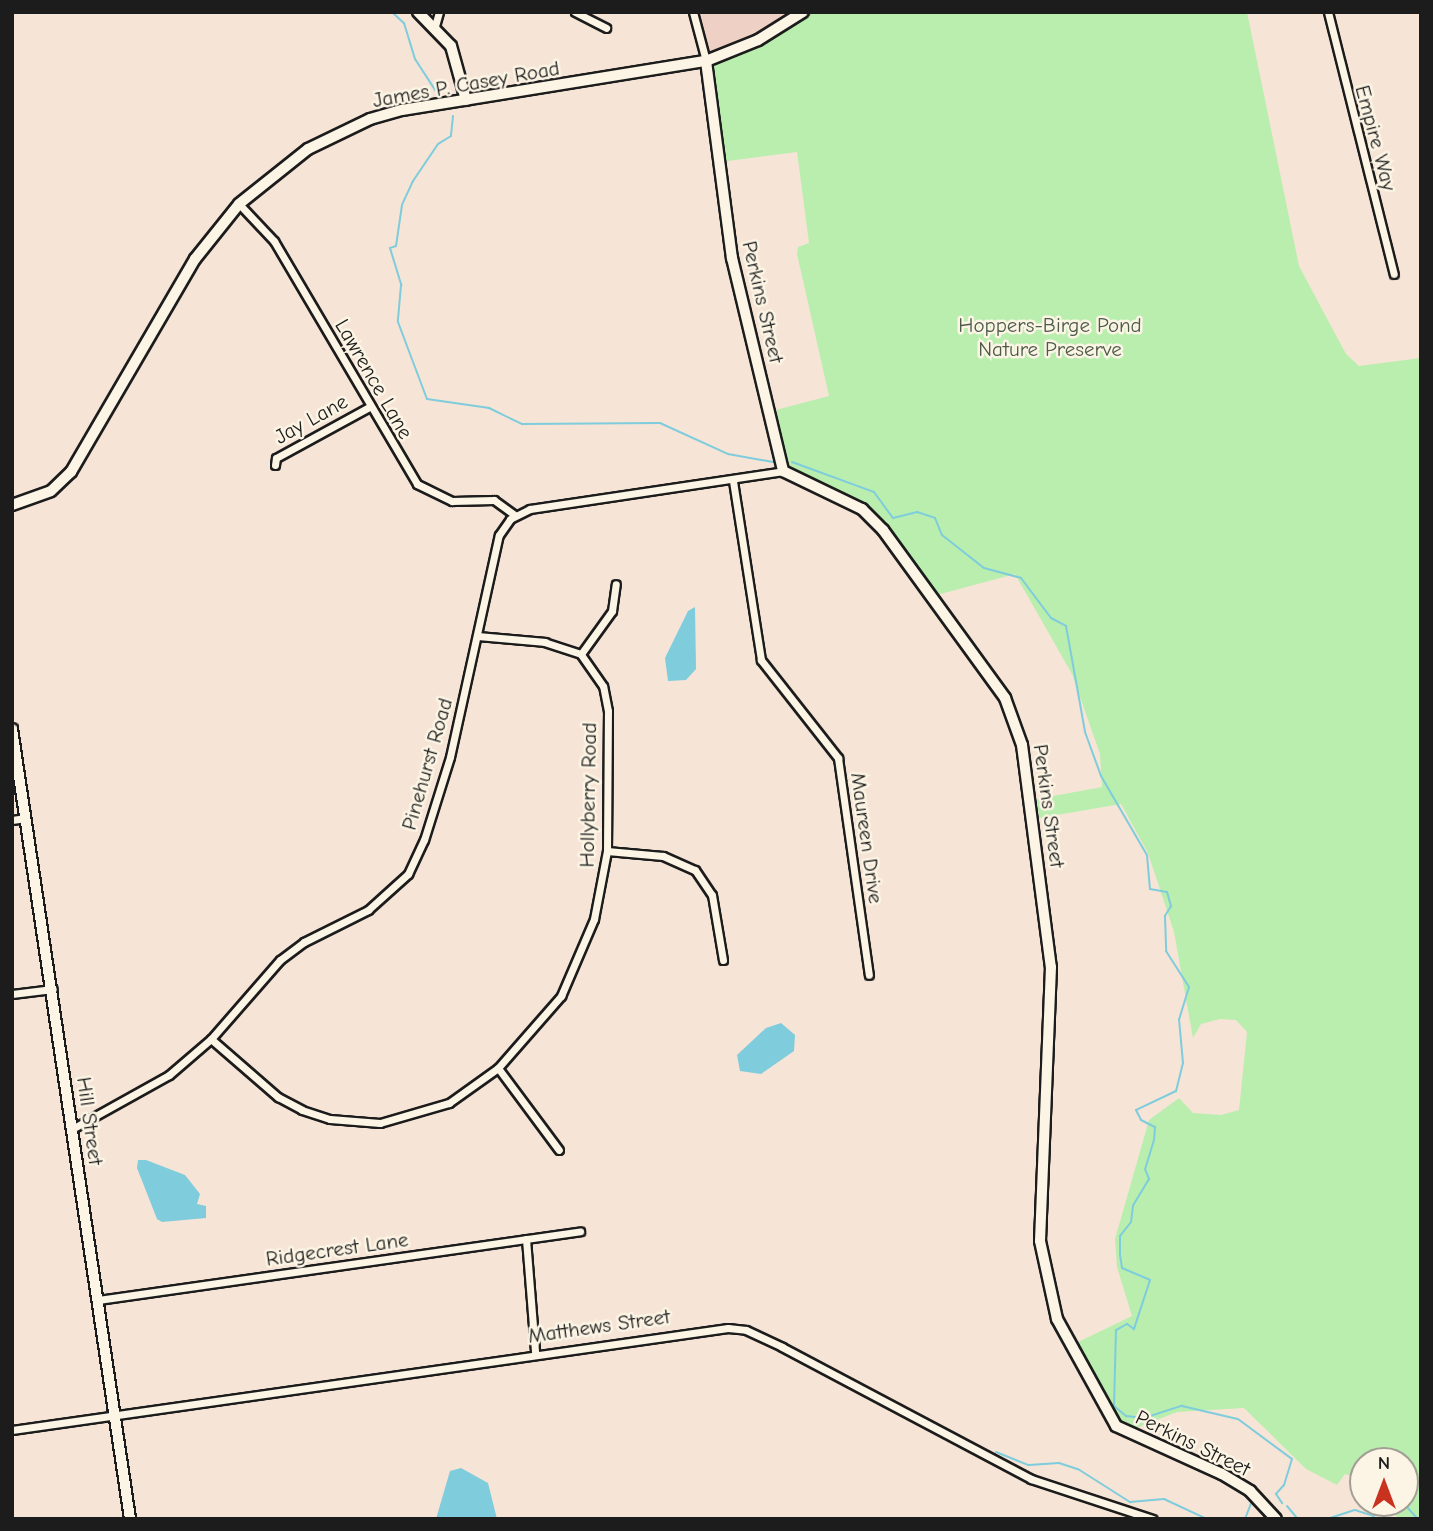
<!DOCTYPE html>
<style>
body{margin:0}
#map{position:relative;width:1433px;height:1531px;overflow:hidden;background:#f6e5d6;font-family:"Comic Neue",sans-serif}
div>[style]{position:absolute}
.built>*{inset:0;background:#eed1c4}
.green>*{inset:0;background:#b9eeaf}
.water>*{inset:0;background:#7eccdc}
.stream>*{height:2px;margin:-1px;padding:0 1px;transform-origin:1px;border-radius:1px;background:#7eccdc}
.roads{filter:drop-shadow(2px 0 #1c1c1c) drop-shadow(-2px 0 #1c1c1c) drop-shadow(0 2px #1c1c1c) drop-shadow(0 -2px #1c1c1c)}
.street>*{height:7px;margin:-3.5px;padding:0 3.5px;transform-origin:3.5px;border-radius:3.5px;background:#fcf5e5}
.secondary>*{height:10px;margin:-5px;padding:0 5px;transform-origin:5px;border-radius:5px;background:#fcf5e5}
span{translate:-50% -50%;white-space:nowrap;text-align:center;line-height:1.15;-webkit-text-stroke:5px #fcf5e5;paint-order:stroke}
.street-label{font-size:21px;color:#1c1c1c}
.park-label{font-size:21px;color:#4b5b48}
.frame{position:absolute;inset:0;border:14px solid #1c1c1c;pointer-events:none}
.north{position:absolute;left:1349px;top:1447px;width:70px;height:70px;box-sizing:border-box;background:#fcf5e5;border:2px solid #a29e95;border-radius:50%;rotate:0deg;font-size:19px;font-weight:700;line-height:28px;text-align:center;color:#1c1c1c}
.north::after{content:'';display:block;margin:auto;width:24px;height:32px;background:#c8321e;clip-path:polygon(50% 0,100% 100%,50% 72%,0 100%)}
</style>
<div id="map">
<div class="built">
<div style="clip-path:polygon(693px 12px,802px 12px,706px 61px)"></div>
</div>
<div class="green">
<div style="clip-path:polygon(802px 12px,1247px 12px,1299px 266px,1346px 354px,1359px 366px,1421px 358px,1421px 1519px,1402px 1519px,1370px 1503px,1405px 1503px,1405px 1461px,1363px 1461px,1363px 1480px,1345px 1474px,1337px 1485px,1306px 1469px,1244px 1408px,1177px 1412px,1136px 1428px,1120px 1420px,1072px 1345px,1132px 1316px,1117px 1267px,1115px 1239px,1149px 1120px,1179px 1098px,1193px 1113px,1221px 1115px,1239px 1110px,1247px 1032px,1236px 1020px,1220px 1019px,1201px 1024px,1193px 1038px,1174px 932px,1148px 853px,1121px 804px,1039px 818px,1037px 799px,1102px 787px,1100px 754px,1072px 674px,1015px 574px,933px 596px,862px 509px,783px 471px,771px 417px,777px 415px,776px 410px,829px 396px,797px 254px,798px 247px,809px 243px,797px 152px,720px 162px,706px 61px)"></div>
</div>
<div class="water">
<div style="clip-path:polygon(695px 607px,696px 669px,686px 680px,668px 681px,665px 658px,688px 611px)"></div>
<div style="clip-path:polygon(781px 1023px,795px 1035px,794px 1051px,761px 1074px,740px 1071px,737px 1055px,766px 1028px)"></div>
<div style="clip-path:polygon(146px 1160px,185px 1175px,200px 1194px,197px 1204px,206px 1206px,206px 1218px,162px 1222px,157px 1219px,137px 1168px,138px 1160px)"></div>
<div style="clip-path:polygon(461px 1468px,488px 1483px,497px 1519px,436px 1519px,450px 1471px)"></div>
</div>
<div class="stream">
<div style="left:392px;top:12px;width:16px;rotate:43deg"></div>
<div style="left:404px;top:23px;width:38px;rotate:73deg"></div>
<div style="left:415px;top:59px;width:38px;rotate:57deg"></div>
<div style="left:453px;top:116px;width:20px;rotate:96deg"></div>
<div style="left:451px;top:136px;width:15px;rotate:148deg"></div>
<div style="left:438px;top:144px;width:45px;rotate:124deg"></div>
<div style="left:413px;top:181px;width:26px;rotate:115deg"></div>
<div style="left:402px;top:205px;width:41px;rotate:98.3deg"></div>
<div style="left:396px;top:246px;width:6px;rotate:162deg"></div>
<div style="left:390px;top:248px;width:39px;rotate:73deg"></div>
<div style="left:401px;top:285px;width:37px;rotate:95deg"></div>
<div style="left:398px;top:322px;width:82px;rotate:69.4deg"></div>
<div style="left:427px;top:399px;width:63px;rotate:8.3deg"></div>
<div style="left:489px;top:408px;width:37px;rotate:26deg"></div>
<div style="left:522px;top:424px;width:138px;rotate:-0.4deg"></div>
<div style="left:660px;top:423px;width:75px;rotate:24.5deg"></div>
<div style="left:728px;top:454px;width:46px;rotate:10.1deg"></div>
<div style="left:792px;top:462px;width:87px;rotate:20.1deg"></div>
<div style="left:874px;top:492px;width:32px;rotate:54deg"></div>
<div style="left:893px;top:518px;width:25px;rotate:-14deg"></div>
<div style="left:917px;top:512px;width:19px;rotate:18deg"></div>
<div style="left:935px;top:518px;width:18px;rotate:68deg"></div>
<div style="left:942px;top:535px;width:53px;rotate:38.2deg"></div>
<div style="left:984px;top:568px;width:38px;rotate:15deg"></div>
<div style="left:1021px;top:578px;width:50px;rotate:53.1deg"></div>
<div style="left:1051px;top:618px;width:17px;rotate:28deg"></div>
<div style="left:1066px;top:626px;width:108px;rotate:79.8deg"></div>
<div style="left:1085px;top:732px;width:47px;rotate:70deg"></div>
<div style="left:1101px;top:776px;width:91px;rotate:59.8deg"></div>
<div style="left:1147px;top:855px;width:34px;rotate:85deg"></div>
<div style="left:1150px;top:889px;width:17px;rotate:10deg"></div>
<div style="left:1167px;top:892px;width:15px;rotate:74deg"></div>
<div style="left:1171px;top:906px;width:12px;rotate:121deg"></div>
<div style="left:1165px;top:916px;width:35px;rotate:88deg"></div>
<div style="left:1166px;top:951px;width:43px;rotate:57.4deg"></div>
<div style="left:1189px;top:987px;width:34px;rotate:107deg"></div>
<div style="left:1179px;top:1019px;width:44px;rotate:84.8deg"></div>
<div style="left:1183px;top:1063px;width:29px;rotate:104deg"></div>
<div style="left:1176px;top:1091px;width:44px;rotate:154.6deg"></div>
<div style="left:1136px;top:1110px;width:11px;rotate:63deg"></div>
<div style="left:1141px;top:1120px;width:16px;rotate:27deg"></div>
<div style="left:1155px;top:1127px;width:13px;rotate:94deg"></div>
<div style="left:1154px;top:1140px;width:30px;rotate:107deg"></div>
<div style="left:1145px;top:1169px;width:11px;rotate:68deg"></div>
<div style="left:1149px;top:1179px;width:31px;rotate:121deg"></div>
<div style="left:1133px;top:1206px;width:16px;rotate:97deg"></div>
<div style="left:1131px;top:1222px;width:18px;rotate:128deg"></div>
<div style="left:1120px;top:1236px;width:19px;rotate:90deg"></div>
<div style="left:1120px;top:1255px;width:13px;rotate:81deg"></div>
<div style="left:1122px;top:1268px;width:30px;rotate:23deg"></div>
<div style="left:1150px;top:1280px;width:52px;rotate:108.1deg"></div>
<div style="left:1134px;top:1329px;width:9px;rotate:-144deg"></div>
<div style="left:1127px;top:1324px;width:13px;rotate:151deg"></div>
<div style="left:1116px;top:1330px;width:76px;rotate:91.5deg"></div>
<div style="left:1114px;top:1406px;width:16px;rotate:40deg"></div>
<div style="left:1126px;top:1416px;width:18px;rotate:6deg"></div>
<div style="left:1144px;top:1418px;width:40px;rotate:-18deg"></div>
<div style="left:1182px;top:1406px;width:57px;rotate:13.1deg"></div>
<div style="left:1238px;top:1419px;width:67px;rotate:36.5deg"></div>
<div style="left:1292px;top:1459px;width:27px;rotate:107deg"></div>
<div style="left:1284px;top:1485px;width:12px;rotate:132deg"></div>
<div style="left:1276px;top:1494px;width:11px;rotate:56deg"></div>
<div style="left:996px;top:1452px;width:35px;rotate:22deg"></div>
<div style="left:1029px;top:1465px;width:30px;rotate:-4deg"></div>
<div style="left:1059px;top:1463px;width:20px;rotate:18deg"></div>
<div style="left:1078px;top:1469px;width:62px;rotate:32.4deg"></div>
<div style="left:1130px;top:1502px;width:34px;rotate:-5deg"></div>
<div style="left:1164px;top:1499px;width:47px;rotate:24.9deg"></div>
<div style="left:1287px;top:1506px;width:17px;rotate:50deg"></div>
<div style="left:1245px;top:1519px;width:17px;rotate:-69deg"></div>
<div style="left:1327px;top:1519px;width:29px;rotate:-18deg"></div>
<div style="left:1355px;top:1510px;width:19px;rotate:18deg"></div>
<div style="left:1373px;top:1516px;width:33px;rotate:-21deg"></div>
<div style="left:1404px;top:1504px;width:21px;rotate:47deg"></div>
</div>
<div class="roads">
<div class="street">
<div style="left:575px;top:12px;width:35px;rotate:27deg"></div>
<div style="left:693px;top:12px;width:51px;rotate:75.1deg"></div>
<div style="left:1328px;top:12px;width:270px;rotate:75.9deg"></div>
<div style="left:435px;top:26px;width:15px;rotate:-74deg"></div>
<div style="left:239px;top:204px;width:51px;rotate:46.6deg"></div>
<div style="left:274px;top:241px;width:282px;rotate:59.5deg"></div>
<div style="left:417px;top:484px;width:39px;rotate:26deg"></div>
<div style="left:452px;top:501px;width:42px;rotate:-1.4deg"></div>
<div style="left:494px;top:500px;width:26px;rotate:36deg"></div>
<div style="left:275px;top:465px;width:7px;rotate:-82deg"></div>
<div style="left:276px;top:458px;width:106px;rotate:-28.7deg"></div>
<div style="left:733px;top:481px;width:181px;rotate:81.1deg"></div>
<div style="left:761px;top:660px;width:125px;rotate:51.8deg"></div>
<div style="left:838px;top:758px;width:219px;rotate:81.9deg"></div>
<div style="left:581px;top:654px;width:53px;rotate:-54.2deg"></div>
<div style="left:612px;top:611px;width:27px;rotate:-82deg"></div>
<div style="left:12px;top:820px;width:14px;rotate:-8deg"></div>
<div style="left:607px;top:851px;width:56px;rotate:5.1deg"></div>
<div style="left:663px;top:856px;width:35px;rotate:24deg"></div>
<div style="left:695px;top:870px;width:30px;rotate:56deg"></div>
<div style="left:712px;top:895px;width:66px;rotate:80.4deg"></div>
<div style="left:12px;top:994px;width:41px;rotate:-7deg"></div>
<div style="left:211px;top:1039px;width:89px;rotate:40.9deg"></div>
<div style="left:278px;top:1097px;width:27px;rotate:28deg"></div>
<div style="left:302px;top:1110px;width:29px;rotate:18deg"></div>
<div style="left:330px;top:1119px;width:50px;rotate:4.6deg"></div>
<div style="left:380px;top:1123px;width:72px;rotate:-16.2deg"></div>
<div style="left:449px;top:1103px;width:60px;rotate:-35.5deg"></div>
<div style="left:498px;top:1068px;width:96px;rotate:-48.8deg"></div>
<div style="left:561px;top:996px;width:84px;rotate:-66.8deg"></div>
<div style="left:594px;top:919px;width:69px;rotate:-79.2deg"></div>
<div style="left:607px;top:851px;width:140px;rotate:-89.6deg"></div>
<div style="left:608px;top:711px;width:25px;rotate:-101deg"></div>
<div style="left:603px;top:686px;width:39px;rotate:-125deg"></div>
<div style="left:581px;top:654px;width:38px;rotate:-162deg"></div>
<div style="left:545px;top:642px;width:67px;rotate:-174.9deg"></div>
<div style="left:498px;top:1068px;width:102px;rotate:53.4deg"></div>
<div style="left:72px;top:1129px;width:111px;rotate:-29.1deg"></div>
<div style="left:169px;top:1075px;width:55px;rotate:-40.6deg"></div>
<div style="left:211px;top:1039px;width:105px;rotate:-48.9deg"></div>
<div style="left:280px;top:960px;width:30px;rotate:-37deg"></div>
<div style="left:304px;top:942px;width:72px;rotate:-26.6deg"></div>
<div style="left:368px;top:910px;width:54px;rotate:-42deg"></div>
<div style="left:408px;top:874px;width:38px;rotate:-65deg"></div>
<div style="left:424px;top:840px;width:87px;rotate:-72.6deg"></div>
<div style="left:450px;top:757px;width:227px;rotate:-77.6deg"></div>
<div style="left:499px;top:535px;width:19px;rotate:-55deg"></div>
<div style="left:510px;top:519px;width:22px;rotate:-27deg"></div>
<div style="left:530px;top:509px;width:256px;rotate:-8.5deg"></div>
<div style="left:526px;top:1239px;width:113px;rotate:85.4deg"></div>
<div style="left:98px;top:1300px;width:487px;rotate:-8.1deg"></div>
<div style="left:12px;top:1430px;width:723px;rotate:-8.11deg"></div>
<div style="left:728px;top:1328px;width:18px;rotate:6deg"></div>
<div style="left:746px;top:1330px;width:40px;rotate:25deg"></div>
<div style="left:782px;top:1347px;width:282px;rotate:27.9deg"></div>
<div style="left:1031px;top:1479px;width:128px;rotate:18.2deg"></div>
</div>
<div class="secondary">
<div style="left:418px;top:12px;width:47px;rotate:45.9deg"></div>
<div style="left:451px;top:46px;width:56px;rotate:74.5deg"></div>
<div style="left:706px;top:61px;width:199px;rotate:82.5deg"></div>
<div style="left:732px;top:258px;width:219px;rotate:76.5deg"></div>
<div style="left:783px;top:471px;width:88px;rotate:25.7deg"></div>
<div style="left:862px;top:509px;width:30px;rotate:45deg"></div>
<div style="left:883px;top:530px;width:208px;rotate:54deg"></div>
<div style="left:1005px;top:698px;width:50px;rotate:70.1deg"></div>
<div style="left:1022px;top:745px;width:224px;rotate:82.6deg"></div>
<div style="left:1051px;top:967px;width:274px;rotate:92.3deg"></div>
<div style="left:1040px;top:1241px;width:80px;rotate:77.7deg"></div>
<div style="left:1057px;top:1319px;width:122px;rotate:61.1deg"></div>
<div style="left:1116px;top:1426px;width:116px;rotate:24.4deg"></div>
<div style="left:1222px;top:1474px;width:33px;rotate:31deg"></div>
<div style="left:1250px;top:1491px;width:38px;rotate:47deg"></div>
<div style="left:12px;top:505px;width:41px;rotate:-19.7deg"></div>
<div style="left:51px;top:491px;width:28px;rotate:-44deg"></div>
<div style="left:71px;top:472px;width:246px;rotate:-59.8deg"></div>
<div style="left:195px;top:259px;width:70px;rotate:-51.3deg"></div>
<div style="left:239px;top:204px;width:88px;rotate:-38.6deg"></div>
<div style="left:308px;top:149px;width:69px;rotate:-25.8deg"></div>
<div style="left:370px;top:119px;width:33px;rotate:-16deg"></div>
<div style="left:402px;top:110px;width:308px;rotate:-9.2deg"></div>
<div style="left:706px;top:61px;width:56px;rotate:-22deg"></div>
<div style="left:758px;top:40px;width:53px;rotate:-31.9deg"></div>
<div style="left:12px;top:729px;width:799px;rotate:81.5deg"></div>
</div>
</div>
<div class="street-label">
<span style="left:466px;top:84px;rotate:-10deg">James P. Casey Road</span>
<span style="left:1376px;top:138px;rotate:75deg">Empire Way</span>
<span style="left:763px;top:302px;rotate:77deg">Perkins Street</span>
<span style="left:374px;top:379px;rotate:60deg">Lawrence Lane</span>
<span style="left:311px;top:419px;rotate:-29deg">Jay Lane</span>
<span style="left:427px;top:764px;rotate:-74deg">Pinehurst Road</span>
<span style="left:588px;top:795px;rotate:-89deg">Hollyberry Road</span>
<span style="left:1049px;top:806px;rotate:82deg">Perkins Street</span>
<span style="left:867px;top:838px;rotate:82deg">Maureen Drive</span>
<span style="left:90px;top:1121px;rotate:82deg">Hill Street</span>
<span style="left:337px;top:1249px;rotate:-8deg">Ridgecrest Lane</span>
<span style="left:599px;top:1326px;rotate:-8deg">Matthews Street</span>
<span style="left:1193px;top:1443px;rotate:26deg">Perkins Street</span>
</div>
<div class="park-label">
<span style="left:1050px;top:337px">Hoppers-Birge Pond<br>Nature Preserve</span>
</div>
<div class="frame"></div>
<div class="north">N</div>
</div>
